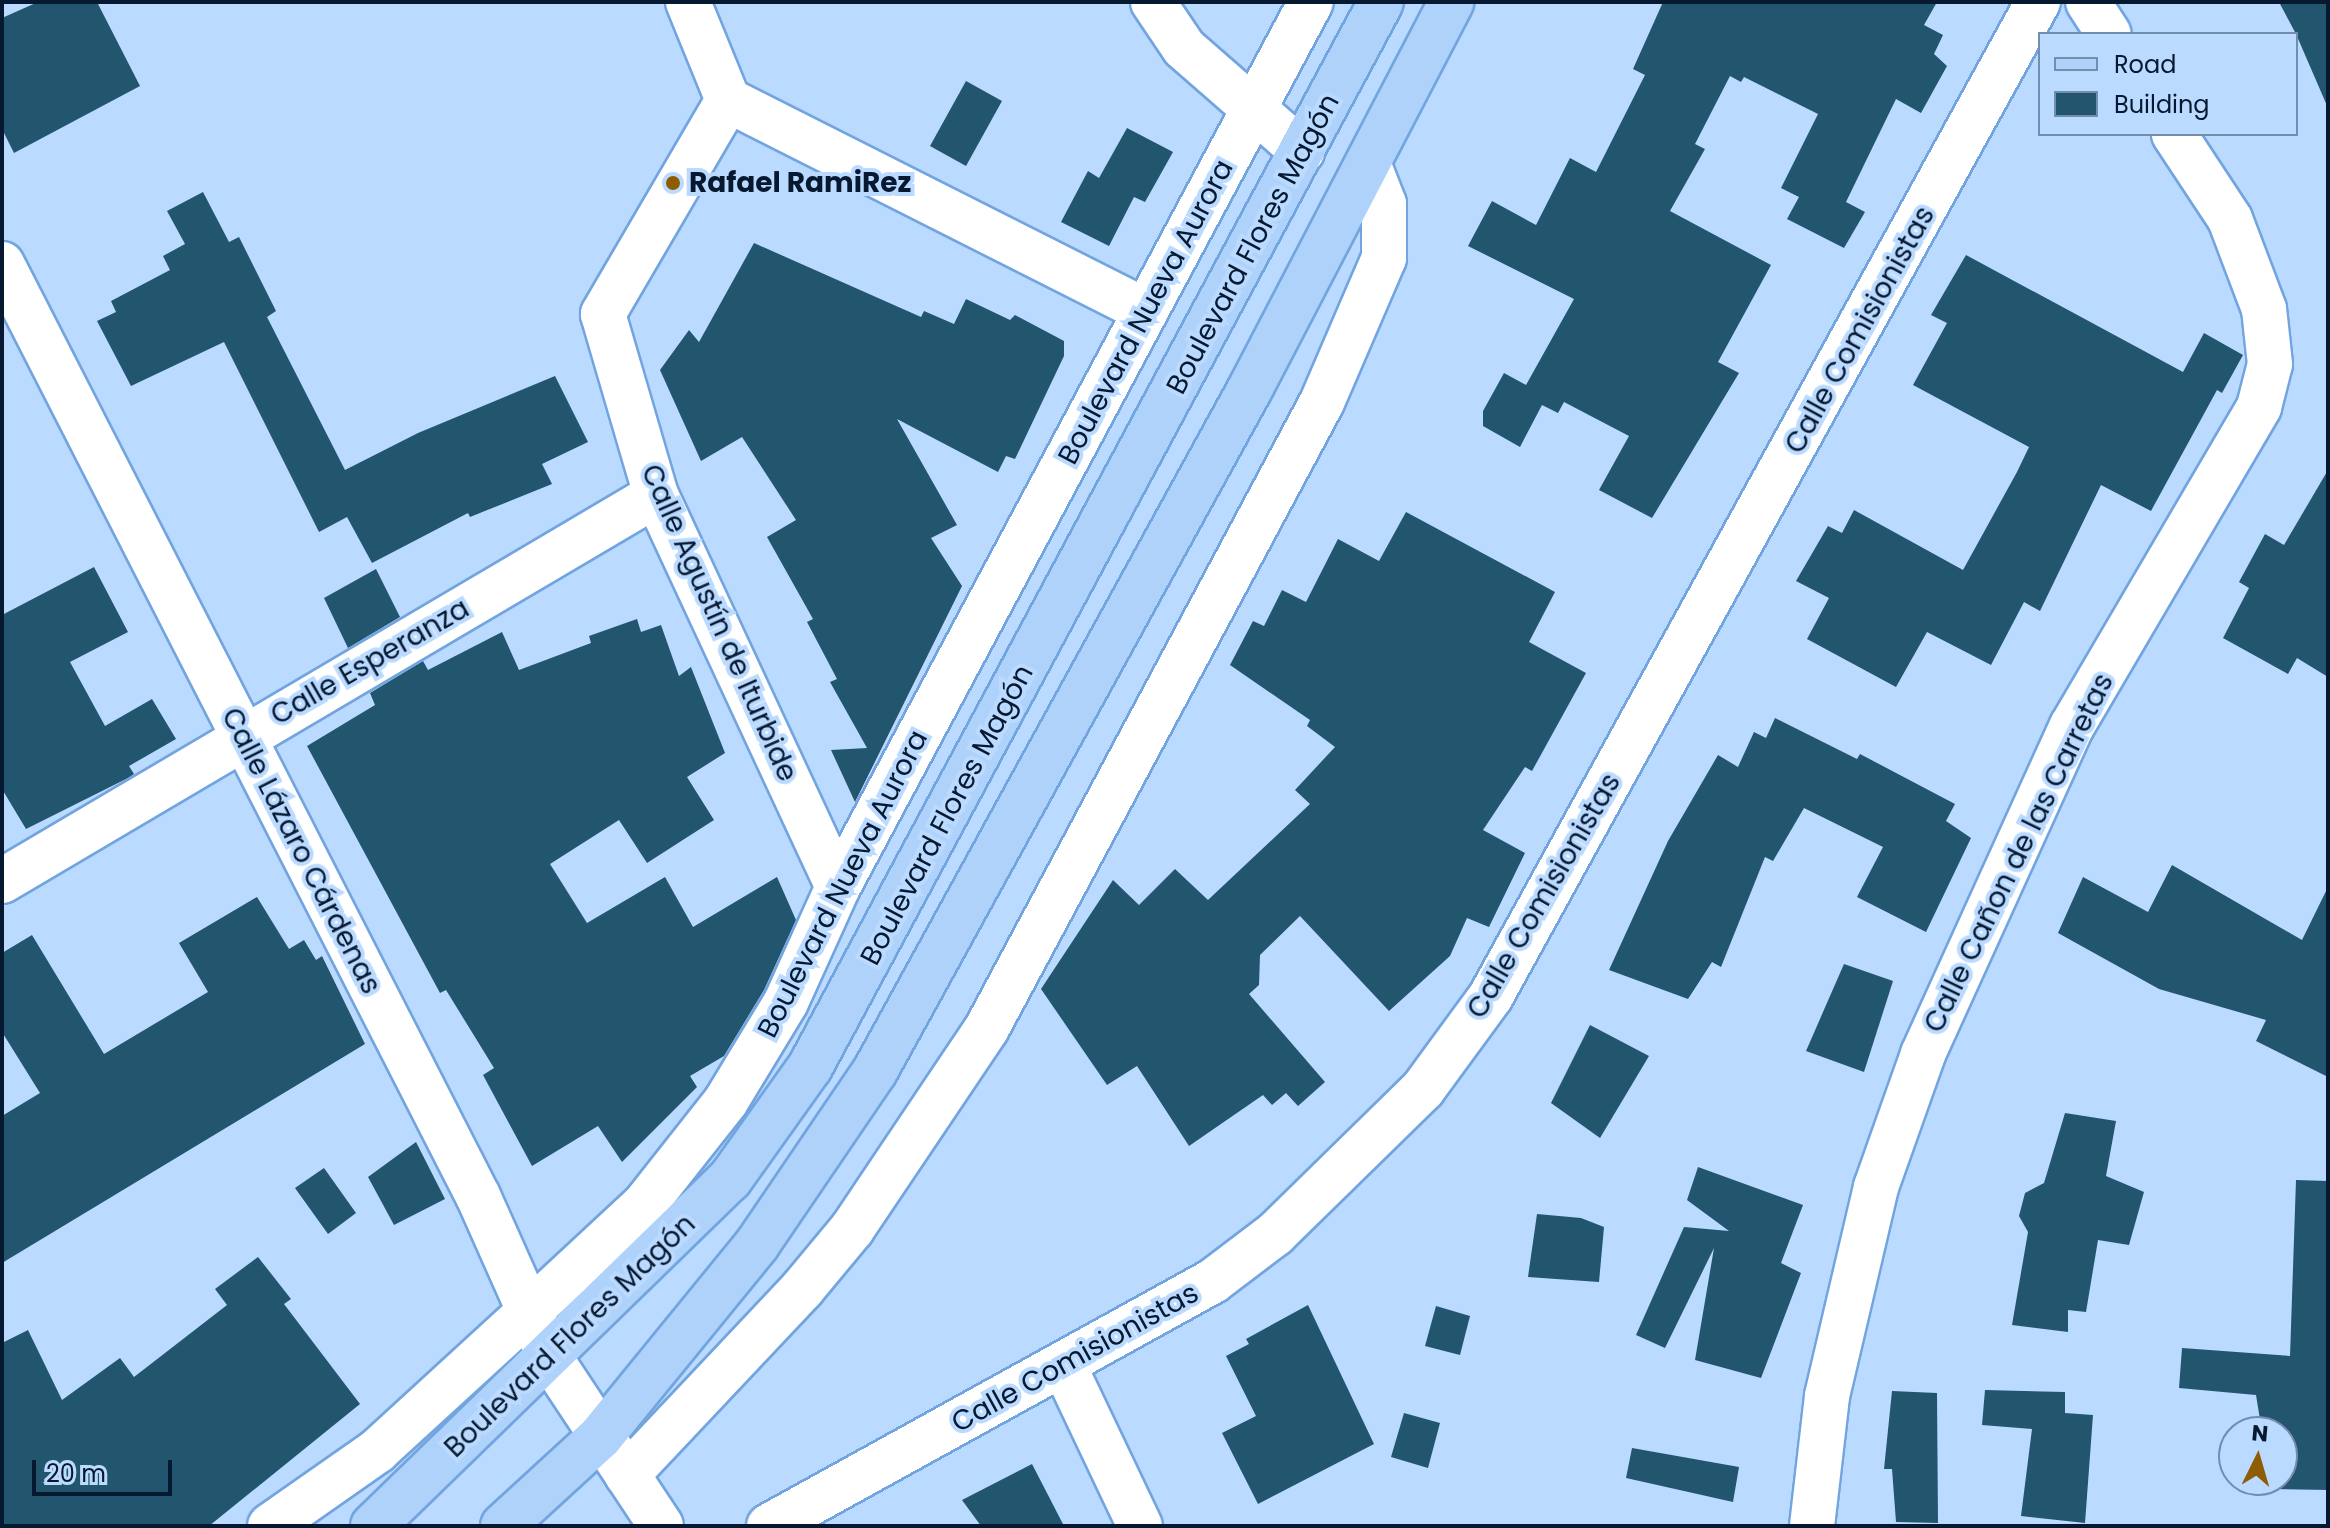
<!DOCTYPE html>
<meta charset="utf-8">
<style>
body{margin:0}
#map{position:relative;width:2330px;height:1528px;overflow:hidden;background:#bbdaff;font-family:Poppins,sans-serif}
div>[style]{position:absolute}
.building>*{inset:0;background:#22556e}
.roads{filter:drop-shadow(2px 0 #72a5df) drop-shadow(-2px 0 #72a5df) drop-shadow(0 2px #72a5df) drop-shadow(0 -2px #72a5df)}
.minor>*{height:44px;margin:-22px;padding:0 22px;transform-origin:22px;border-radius:22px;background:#fff}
.primary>*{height:44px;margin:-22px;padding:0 22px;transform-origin:22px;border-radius:22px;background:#afd2fb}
.dots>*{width:22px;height:22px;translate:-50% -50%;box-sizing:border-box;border:4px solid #bbdaff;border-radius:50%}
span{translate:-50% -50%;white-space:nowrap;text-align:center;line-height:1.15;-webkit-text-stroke:8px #bbdaff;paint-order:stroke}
.poi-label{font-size:28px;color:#061930;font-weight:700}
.left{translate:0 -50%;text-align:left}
.street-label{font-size:28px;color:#061930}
.frame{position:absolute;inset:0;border:4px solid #061930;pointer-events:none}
.legend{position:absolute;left:2038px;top:32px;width:260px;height:104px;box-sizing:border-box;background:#bbdaff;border:2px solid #738dac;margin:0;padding:10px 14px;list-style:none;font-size:24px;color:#061930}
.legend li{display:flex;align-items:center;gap:16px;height:40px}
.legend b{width:40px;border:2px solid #738dac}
.north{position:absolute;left:2218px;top:1416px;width:80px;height:80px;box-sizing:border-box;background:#bbdaff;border:2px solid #738dac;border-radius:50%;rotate:5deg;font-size:22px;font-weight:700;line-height:32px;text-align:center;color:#061930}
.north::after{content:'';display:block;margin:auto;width:28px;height:36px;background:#8d5c05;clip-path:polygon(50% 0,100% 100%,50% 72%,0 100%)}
.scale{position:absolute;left:32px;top:1460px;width:140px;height:36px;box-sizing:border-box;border:4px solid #061930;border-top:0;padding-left:10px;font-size:24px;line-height:28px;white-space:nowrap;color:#061930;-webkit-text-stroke:6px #bbdaff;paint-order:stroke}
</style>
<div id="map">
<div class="building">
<div style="clip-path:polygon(38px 2px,97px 2px,140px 86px,14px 153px,2px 129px,2px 18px)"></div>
<div style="clip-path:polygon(1663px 2px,1937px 2px,1924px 25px,1943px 35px,1934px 54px,1947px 66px,1921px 113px,1896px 99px,1846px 202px,1865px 212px,1844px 248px,1787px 219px,1799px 197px,1781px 188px,1818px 114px,1744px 77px,1741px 82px,1730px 76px,1695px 144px,1705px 149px,1670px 211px,1771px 265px,1718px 362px,1739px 373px,1652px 518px,1599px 490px,1629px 436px,1564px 402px,1558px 413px,1542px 405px,1520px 447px,1483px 426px,1483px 411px,1504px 373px,1526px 385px,1574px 299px,1468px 246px,1492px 201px,1536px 225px,1570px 158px,1596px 172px,1645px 75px,1633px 69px)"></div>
<div style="clip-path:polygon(2279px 2px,2328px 2px,2328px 108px,2296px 34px)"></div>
<div style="clip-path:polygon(966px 81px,1002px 101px,966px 166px,930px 146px)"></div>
<div style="clip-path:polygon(1127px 128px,1173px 152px,1145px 202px,1134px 197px,1109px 246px,1061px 222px,1088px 171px,1099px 178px)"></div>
<div style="clip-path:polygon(203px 192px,229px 242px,239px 237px,276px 311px,267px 317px,345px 470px,418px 433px,555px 376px,588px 442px,542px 464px,552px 484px,470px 517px,468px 513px,372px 563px,347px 517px,319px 532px,224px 342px,131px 386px,97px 321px,116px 312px,111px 301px,170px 270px,163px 256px,185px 244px,167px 211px)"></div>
<div style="clip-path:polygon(754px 243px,921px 317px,924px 311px,954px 324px,966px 299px,1010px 320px,1015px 315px,1064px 341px,1064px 356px,1015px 459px,1006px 456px,998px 472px,897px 419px,957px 525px,931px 538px,962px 586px,855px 802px,831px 750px,867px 748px,830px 682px,837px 679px,807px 622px,813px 619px,767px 537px,796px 520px,742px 437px,701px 461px,660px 370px,689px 330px,699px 342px)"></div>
<div style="clip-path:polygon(1966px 255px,2183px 372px,2204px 333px,2243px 355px,2222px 393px,2217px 390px,2151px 511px,2101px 485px,2040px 611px,2024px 602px,1991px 665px,1927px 632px,1896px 687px,1807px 639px,1829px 598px,1796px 581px,1828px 526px,1842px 533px,1854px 510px,1963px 570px,2017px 472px,2029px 447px,1913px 385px,1947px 323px,1931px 315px)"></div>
<div style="clip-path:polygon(2328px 470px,2328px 677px,2297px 658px,2288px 674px,2223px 638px,2249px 588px,2239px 582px,2265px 534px,2284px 545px)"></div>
<div style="clip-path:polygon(1406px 512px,1555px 592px,1529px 642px,1586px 673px,1532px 771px,1525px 767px,1483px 830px,1525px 853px,1489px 927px,1467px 918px,1450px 956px,1389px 1011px,1300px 916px,1260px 955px,1259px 985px,1249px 994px,1325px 1082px,1298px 1106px,1286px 1093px,1272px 1105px,1263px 1095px,1189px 1146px,1137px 1066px,1107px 1085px,1041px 989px,1113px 880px,1139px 905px,1175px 869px,1208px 900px,1310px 804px,1295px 790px,1335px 747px,1307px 726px,1310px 720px,1230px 665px,1253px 621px,1264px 626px,1282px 590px,1306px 602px,1338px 539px,1379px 561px)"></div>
<div style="clip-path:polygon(94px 567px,128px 632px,70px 662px,105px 726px,152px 699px,176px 739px,129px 766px,134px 774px,128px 778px,26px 829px,2px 789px,2px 615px)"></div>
<div style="clip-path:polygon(376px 569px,400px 617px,348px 648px,324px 598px)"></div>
<div style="clip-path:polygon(637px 619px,641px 632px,661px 625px,679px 676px,691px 667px,725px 753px,687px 777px,714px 820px,647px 863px,619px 820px,550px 864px,587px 923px,665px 877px,693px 927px,777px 877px,796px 920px,764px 990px,724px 1056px,690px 1076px,697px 1087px,622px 1162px,598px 1126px,532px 1166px,483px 1075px,494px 1068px,446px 990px,440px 993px,307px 746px,375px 705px,370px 693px,423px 661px,428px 670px,502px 632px,519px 670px,591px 643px,589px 636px)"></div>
<div style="clip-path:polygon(1775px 718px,1857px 759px,1860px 754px,1955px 804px,1946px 821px,1971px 838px,1926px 932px,1857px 897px,1883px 847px,1804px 808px,1773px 861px,1765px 857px,1721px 967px,1712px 962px,1688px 999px,1609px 970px,1668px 841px,1718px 755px,1738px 767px,1754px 732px,1766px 738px)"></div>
<div style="clip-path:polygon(2172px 865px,2302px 940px,2328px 887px,2328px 1077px,2256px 1041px,2266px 1020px,2159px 989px,2058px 933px,2083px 877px,2148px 912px)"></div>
<div style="clip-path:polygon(257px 897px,289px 949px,304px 940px,316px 960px,322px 956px,365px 1044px,2px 1263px,2px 1116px,40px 1093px,2px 1032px,2px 953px,32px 935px,104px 1054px,208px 992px,179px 943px)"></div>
<div style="clip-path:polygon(1844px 964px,1893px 981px,1864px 1072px,1806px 1051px)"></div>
<div style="clip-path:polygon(1590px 1025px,1649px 1056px,1600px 1138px,1551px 1103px)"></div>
<div style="clip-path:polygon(2065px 1113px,2116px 1121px,2106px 1176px,2144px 1192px,2129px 1245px,2098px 1240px,2086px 1312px,2068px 1310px,2068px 1332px,2012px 1325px,2028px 1232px,2019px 1216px,2025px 1193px,2044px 1183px)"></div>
<div style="clip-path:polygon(416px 1142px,445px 1199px,394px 1225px,368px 1177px)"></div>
<div style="clip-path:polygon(1698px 1167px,1803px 1205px,1781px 1263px,1801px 1273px,1761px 1378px,1695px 1360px,1714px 1248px,1665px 1348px,1636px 1335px,1684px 1227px,1729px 1231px,1687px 1200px)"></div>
<div style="clip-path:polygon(324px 1168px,356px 1213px,328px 1234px,295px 1188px)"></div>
<div style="clip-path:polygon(2296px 1180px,2328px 1181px,2328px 1490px,2270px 1489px,2269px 1480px,2282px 1480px,2282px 1432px,2262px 1432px,2256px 1395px,2179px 1388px,2182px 1348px,2290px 1356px)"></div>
<div style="clip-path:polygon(1537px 1214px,1581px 1218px,1604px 1227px,1599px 1282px,1528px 1277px)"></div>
<div style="clip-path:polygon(258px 1257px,291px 1299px,284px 1304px,360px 1404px,209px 1526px,2px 1526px,2px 1343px,28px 1330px,62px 1400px,120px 1358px,134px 1377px,227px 1305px,215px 1289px)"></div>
<div style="clip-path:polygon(1308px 1305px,1374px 1444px,1258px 1504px,1222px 1433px,1256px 1416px,1226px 1356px,1249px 1344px,1246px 1339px)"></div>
<div style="clip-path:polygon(1436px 1306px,1470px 1316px,1460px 1355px,1425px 1346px)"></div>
<div style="clip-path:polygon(1985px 1390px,2065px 1392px,2065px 1413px,2093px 1415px,2085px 1523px,2021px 1516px,2032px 1429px,1982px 1425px)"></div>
<div style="clip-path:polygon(1892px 1391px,1937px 1393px,1938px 1523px,1896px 1522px,1892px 1469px,1884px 1469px)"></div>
<div style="clip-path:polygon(1404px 1413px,1440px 1423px,1428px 1468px,1391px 1457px)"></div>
<div style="clip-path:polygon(1632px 1448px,1739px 1467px,1733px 1502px,1626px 1478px)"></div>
<div style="clip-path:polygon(1032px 1464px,1064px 1526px,981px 1526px,962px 1500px)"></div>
</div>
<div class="roads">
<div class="minor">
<div style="left:688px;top:2px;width:106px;rotate:67.8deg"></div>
<div style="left:1153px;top:2px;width:55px;rotate:56deg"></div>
<div style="left:1184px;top:48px;width:157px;rotate:41.1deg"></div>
<div style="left:2088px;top:2px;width:38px;rotate:57deg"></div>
<div style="left:728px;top:100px;width:248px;rotate:120.3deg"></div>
<div style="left:603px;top:314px;width:189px;rotate:73.7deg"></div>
<div style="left:656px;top:495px;width:432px;rotate:65.1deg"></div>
<div style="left:728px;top:100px;width:468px;rotate:26.8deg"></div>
<div style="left:2px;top:264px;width:1047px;rotate:62.95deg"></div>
<div style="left:478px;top:1196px;width:177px;rotate:66deg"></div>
<div style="left:550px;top:1358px;width:201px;rotate:56.5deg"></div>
<div style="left:2px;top:881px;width:759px;rotate:-30.55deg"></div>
<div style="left:1064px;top:1366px;width:177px;rotate:64.6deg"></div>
<div style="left:627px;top:1475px;width:257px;rotate:-46.7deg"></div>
<div style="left:803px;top:1288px;width:77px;rotate:-50.3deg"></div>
<div style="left:852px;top:1229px;width:242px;rotate:-56.1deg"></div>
<div style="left:987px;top:1028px;width:710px;rotate:-61.85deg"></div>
<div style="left:1322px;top:402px;width:157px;rotate:-66.7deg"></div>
<div style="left:1384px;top:258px;width:54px;rotate:-90deg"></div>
<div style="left:1384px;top:204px;width:44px;rotate:-111.3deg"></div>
<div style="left:270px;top:1526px;width:131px;rotate:-35deg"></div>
<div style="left:377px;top:1451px;width:209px;rotate:-42.5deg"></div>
<div style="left:531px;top:1310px;width:154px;rotate:-42.9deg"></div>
<div style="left:644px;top:1205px;width:132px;rotate:-51.7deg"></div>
<div style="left:726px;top:1101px;width:116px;rotate:-58.8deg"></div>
<div style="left:786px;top:1002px;width:126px;rotate:-65.7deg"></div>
<div style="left:838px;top:887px;width:1003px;rotate:-61.88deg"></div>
<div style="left:769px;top:1526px;width:507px;rotate:-28.89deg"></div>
<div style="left:1213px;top:1281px;width:78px;rotate:-37.2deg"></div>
<div style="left:1275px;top:1234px;width:207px;rotate:-44.4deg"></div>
<div style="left:1423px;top:1089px;width:115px;rotate:-53.8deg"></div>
<div style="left:1491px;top:996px;width:1135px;rotate:-61.18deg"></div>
<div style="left:1812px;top:1526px;width:131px;rotate:-83.4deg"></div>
<div style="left:1827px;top:1396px;width:215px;rotate:-76.8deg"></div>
<div style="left:1876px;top:1187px;width:141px;rotate:-70.5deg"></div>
<div style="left:1923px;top:1054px;width:360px;rotate:-65.6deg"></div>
<div style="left:2072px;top:726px;width:370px;rotate:-59.6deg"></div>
<div style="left:2259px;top:407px;width:44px;rotate:-75.7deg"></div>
<div style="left:2270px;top:364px;width:55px;rotate:-96.2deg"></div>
<div style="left:2264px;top:309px;width:96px;rotate:-110.7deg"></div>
<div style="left:2230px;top:219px;width:102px;rotate:-123.4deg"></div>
</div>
<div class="primary">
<div style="left:373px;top:1526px;width:498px;rotate:-44.2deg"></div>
<div style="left:730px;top:1179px;width:138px;rotate:-54.5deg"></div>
<div style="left:810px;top:1067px;width:1208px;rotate:-61.8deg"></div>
<div style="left:503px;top:1526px;width:132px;rotate:-42.5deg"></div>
<div style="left:600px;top:1437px;width:250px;rotate:-50.8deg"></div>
<div style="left:758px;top:1243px;width:208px;rotate:-55.8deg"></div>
<div style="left:875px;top:1071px;width:781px;rotate:-61.2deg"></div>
<div style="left:1251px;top:387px;width:434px;rotate:-62.5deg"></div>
</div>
</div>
<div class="dots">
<div style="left:673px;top:183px;background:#8d5c05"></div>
</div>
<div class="poi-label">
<span class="left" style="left:689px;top:183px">Rafael RamiRez</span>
</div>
<div class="street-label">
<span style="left:1253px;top:244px;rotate:-62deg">Boulevard Flores Magón</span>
<span style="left:1146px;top:312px;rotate:-62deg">Boulevard Nueva Aurora</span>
<span style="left:1860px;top:330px;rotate:-61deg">Calle Comisionistas</span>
<span style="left:719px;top:623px;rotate:66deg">Calle Agustín de Iturbide</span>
<span style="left:370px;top:662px;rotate:-30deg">Calle Esperanza</span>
<span style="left:947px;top:815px;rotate:-62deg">Boulevard Flores Magón</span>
<span style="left:301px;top:851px;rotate:63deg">Calle Lázaro Cárdenas</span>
<span style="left:2019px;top:853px;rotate:-64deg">Calle Cañon de las Carretas</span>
<span style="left:843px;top:884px;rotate:-63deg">Boulevard Nueva Aurora</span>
<span style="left:1544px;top:896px;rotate:-60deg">Calle Comisionistas</span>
<span style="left:570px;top:1336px;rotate:-44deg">Boulevard Flores Magón</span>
<span style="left:1075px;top:1358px;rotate:-29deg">Calle Comisionistas</span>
</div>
<div class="frame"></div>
<ul class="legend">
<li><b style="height:10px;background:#afd2fb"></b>Road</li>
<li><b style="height:22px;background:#22556e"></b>Building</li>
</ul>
<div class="north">N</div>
<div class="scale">20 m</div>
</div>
